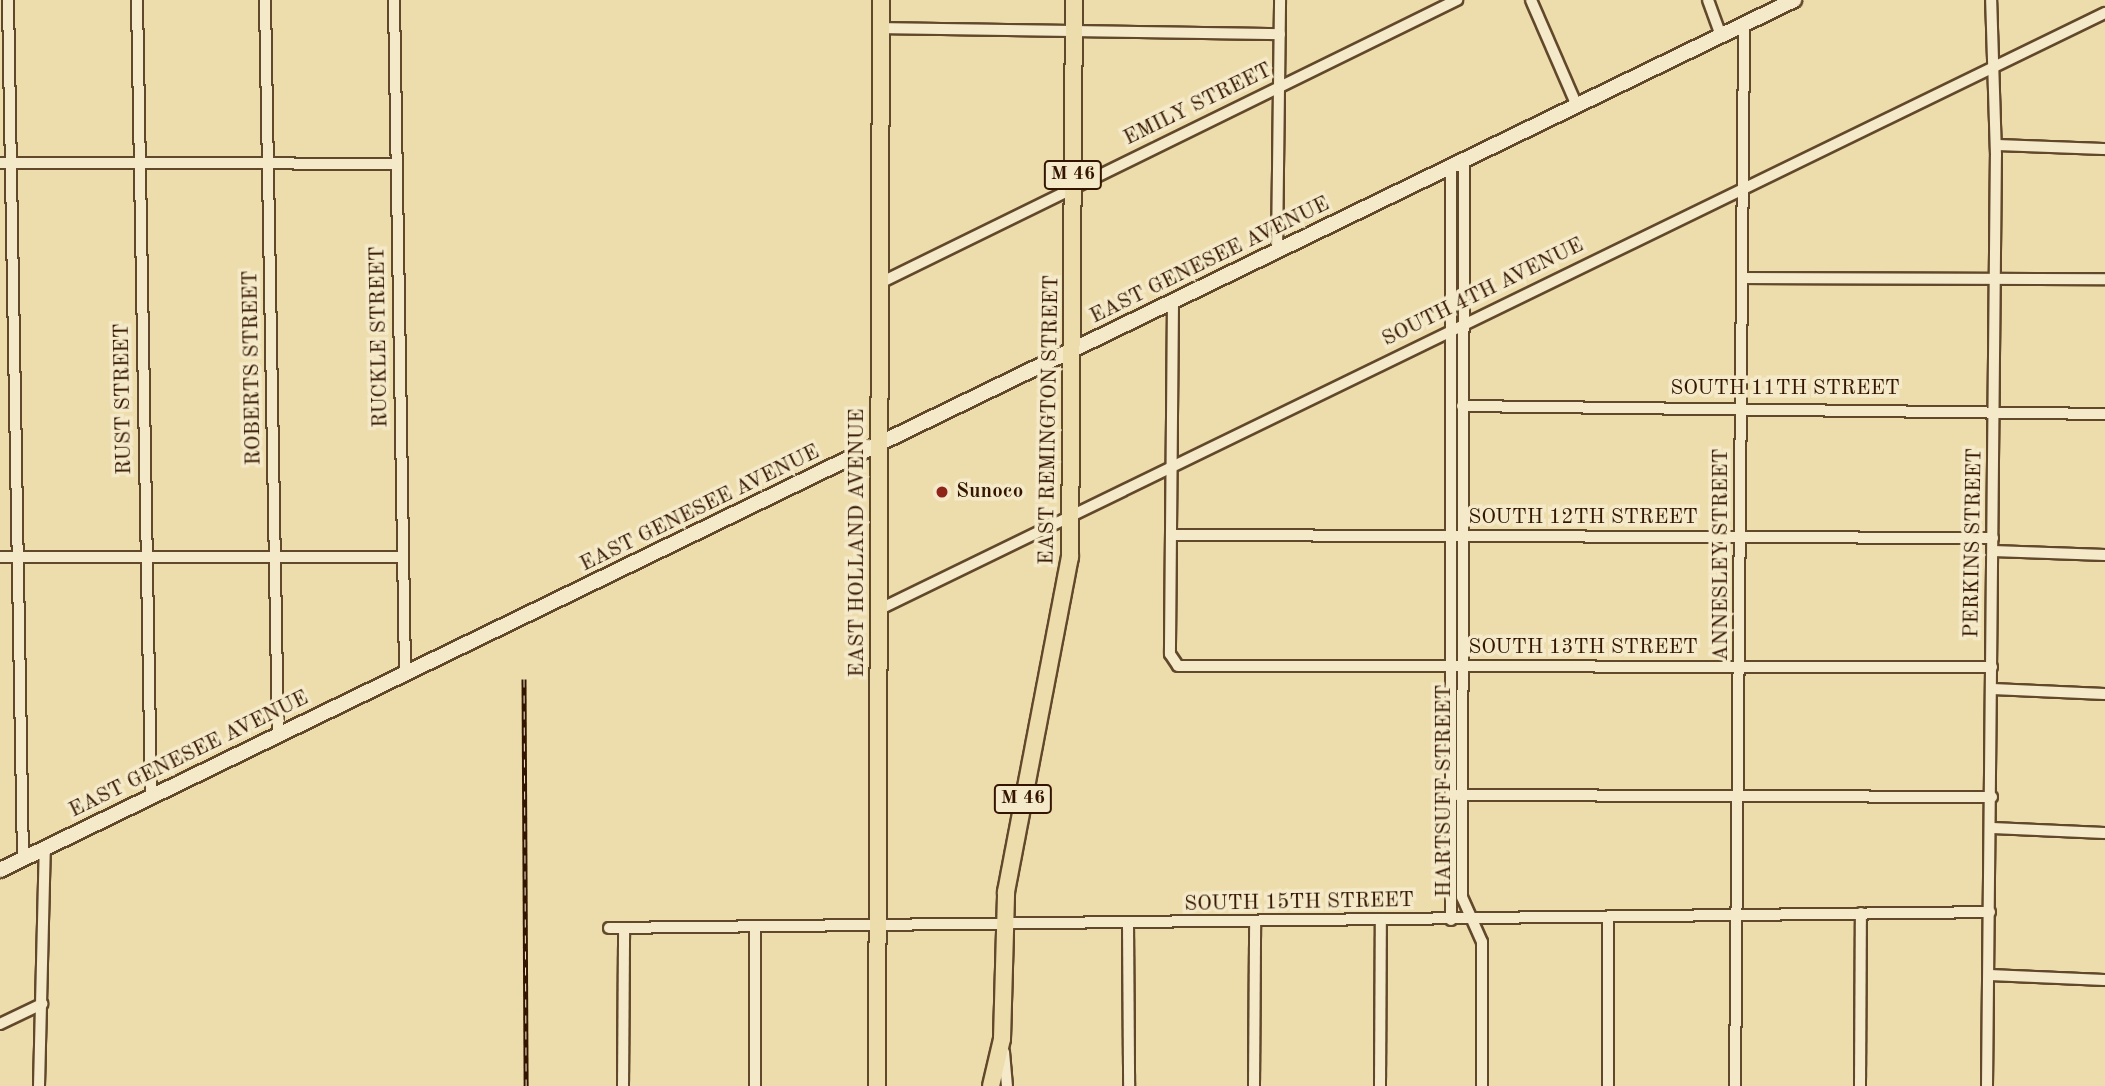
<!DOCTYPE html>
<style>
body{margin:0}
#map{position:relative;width:2105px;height:1086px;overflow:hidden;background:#eeddac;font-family:"Old Standard TT",serif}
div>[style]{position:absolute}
.roads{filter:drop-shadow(2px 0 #62482b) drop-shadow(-2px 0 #62482b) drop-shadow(0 2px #62482b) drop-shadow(0 -2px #62482b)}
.minor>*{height:10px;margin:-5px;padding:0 5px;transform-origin:5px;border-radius:5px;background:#f4e9c9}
.secondary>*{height:14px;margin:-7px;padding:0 7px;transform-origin:7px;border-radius:7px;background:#f4e9c9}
.trunk>*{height:16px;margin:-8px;padding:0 8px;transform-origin:8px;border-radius:8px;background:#eeddac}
.rail>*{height:5px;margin-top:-2.5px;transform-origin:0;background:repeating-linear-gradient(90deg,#f4e9c9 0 8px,#341600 0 16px);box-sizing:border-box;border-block:2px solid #341600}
.dots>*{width:19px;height:19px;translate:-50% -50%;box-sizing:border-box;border:4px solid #f4e9c9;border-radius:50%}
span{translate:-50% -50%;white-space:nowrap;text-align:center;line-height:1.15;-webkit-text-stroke:7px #f4e9c9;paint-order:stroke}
.shield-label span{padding:2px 5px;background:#f4e9c9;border:2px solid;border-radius:5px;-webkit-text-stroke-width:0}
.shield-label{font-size:19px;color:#341600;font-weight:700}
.street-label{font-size:21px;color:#341600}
.poi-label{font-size:21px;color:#341600;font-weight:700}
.left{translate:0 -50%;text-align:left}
</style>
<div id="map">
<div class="roads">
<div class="minor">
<div style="left:8px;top:0;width:859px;rotate:89deg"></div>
<div style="left:137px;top:0;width:798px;rotate:88.99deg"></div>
<div style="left:265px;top:0;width:736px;rotate:88.99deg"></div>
<div style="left:394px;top:0;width:674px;rotate:89.06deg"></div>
<div style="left:1531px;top:0;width:116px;rotate:66.5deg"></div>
<div style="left:1708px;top:0;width:38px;rotate:70deg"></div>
<div style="left:881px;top:28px;width:399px;rotate:0.9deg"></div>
<div style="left:1996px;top:145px;width:109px;rotate:2.1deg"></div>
<div style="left:1464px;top:161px;width:736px;rotate:90.16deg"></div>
<div style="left:1462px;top:897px;width:49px;rotate:66deg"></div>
<div style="left:1482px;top:942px;width:144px;rotate:90deg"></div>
<div style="left:0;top:163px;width:397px;rotate:0.1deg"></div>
<div style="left:1451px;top:167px;width:753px;rotate:90deg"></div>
<div style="left:1277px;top:251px;width:251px;rotate:-89.3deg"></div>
<div style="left:1744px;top:278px;width:361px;rotate:0.2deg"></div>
<div style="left:880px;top:283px;width:643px;rotate:-26.13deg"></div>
<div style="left:1173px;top:302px;width:352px;rotate:90.5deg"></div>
<div style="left:1170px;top:654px;width:14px;rotate:56deg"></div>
<div style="left:1178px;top:666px;width:814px;rotate:0.07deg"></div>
<div style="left:1462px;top:406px;width:643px;rotate:0.71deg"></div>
<div style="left:1173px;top:535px;width:820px;rotate:0.21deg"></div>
<div style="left:1993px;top:551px;width:112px;rotate:2deg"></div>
<div style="left:0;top:557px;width:402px"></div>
<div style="left:878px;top:610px;width:1365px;rotate:-25.95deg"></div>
<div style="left:1992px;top:689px;width:113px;rotate:2.5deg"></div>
<div style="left:1457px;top:795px;width:535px;rotate:0.21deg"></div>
<div style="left:1992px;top:828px;width:113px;rotate:2.5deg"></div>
<div style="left:1608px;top:918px;width:168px;rotate:90deg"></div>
<div style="left:1128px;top:925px;width:161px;rotate:89.6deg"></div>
<div style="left:609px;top:928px;width:1381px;rotate:-0.66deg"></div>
<div style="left:755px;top:928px;width:158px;rotate:90deg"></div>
<div style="left:1989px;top:975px;width:116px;rotate:2.5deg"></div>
<div style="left:0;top:1024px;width:47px;rotate:-25.5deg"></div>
<div style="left:1004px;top:1052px;width:34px;rotate:85deg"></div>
<div style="left:39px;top:1086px;width:238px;rotate:-88.6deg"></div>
<div style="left:623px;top:1086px;width:158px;rotate:-89.6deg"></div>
<div style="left:1254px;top:1086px;width:163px;rotate:-89.6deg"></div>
<div style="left:1380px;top:1086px;width:165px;rotate:-89.7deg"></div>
<div style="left:1735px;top:1086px;width:1061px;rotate:-89.51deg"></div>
<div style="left:1860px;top:1086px;width:173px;rotate:-89.7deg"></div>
<div style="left:1987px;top:1086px;width:931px;rotate:-89.45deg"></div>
<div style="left:1996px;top:155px;width:155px;rotate:-91.8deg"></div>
</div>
<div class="secondary">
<div style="left:0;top:870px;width:1994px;rotate:-25.87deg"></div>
</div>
<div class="trunk">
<div style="left:877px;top:1086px;width:1086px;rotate:-89.79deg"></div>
<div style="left:991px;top:1086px;width:48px;rotate:-76.8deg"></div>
<div style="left:1002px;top:1039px;width:147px;rotate:-88.4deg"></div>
<div style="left:1006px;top:892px;width:341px;rotate:-79.2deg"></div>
<div style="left:1070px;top:557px;width:557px;rotate:-89.59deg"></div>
</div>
</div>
<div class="rail">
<div style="left:524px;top:679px;width:407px;rotate:89.7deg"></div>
</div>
<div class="dots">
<div style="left:942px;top:492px;background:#8f2418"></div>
</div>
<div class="shield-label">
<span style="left:1073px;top:175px">M 46</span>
<span style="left:1023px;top:799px">M 46</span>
</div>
<div class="street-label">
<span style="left:1198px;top:105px;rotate:-26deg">EMILY STREET</span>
<span style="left:1210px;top:261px;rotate:-26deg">EAST GENESEE AVENUE</span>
<span style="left:1483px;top:293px;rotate:-26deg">SOUTH 4TH AVENUE</span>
<span style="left:380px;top:337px;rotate:-91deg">RUCKLE STREET</span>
<span style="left:253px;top:368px;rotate:-91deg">ROBERTS STREET</span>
<span style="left:1785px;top:389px">SOUTH 11TH STREET</span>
<span style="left:124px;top:399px;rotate:-91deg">RUST STREET</span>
<span style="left:1050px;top:420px;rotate:-89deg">EAST REMINGTON STREET</span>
<span style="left:700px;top:509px;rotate:-26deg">EAST GENESEE AVENUE</span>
<span style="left:1583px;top:518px">SOUTH 12TH STREET</span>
<span style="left:858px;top:543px;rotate:-90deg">EAST HOLLAND AVENUE</span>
<span style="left:1974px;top:543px;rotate:-89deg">PERKINS STREET</span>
<span style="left:1722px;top:555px;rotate:-90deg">ANNESLEY STREET</span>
<span style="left:1583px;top:648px">SOUTH 13TH STREET</span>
<span style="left:189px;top:755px;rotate:-26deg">EAST GENESEE AVENUE</span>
<span style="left:1445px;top:791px;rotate:-90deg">HARTSUFF STREET</span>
<span style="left:1299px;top:903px;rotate:-1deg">SOUTH 15TH STREET</span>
</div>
<div class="poi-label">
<span class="left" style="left:956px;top:492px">Sunoco</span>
</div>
</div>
